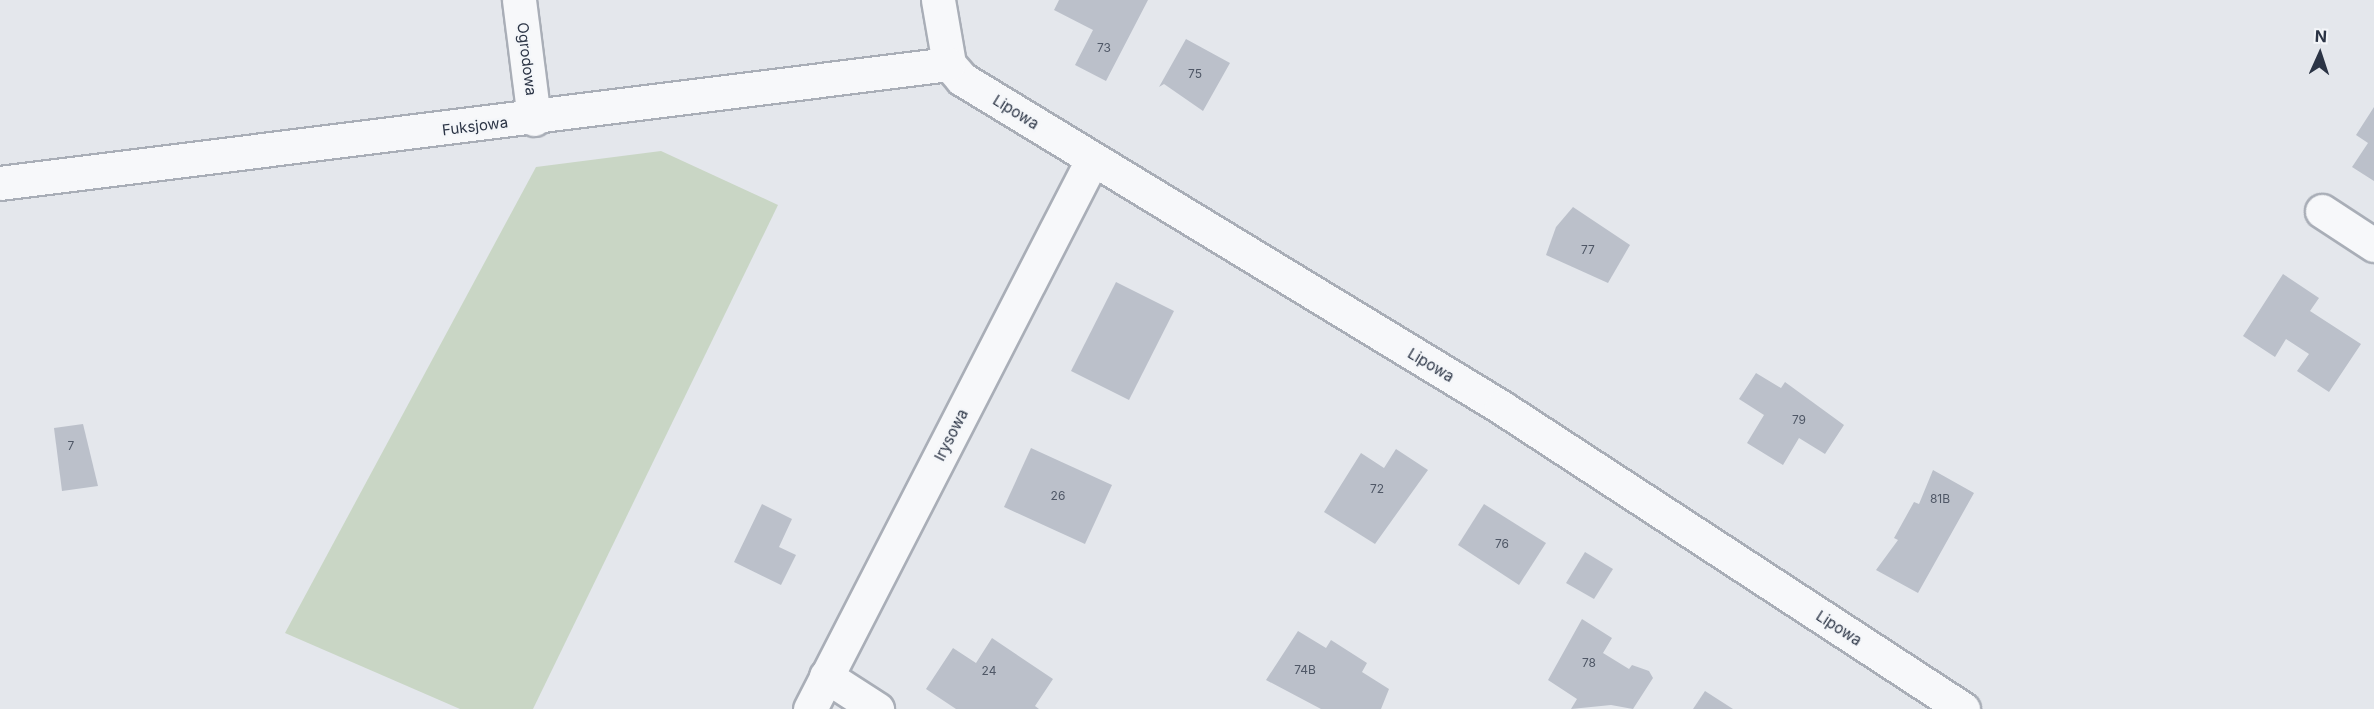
<!DOCTYPE html>
<style>
body{margin:0}
#map{position:relative;width:2374px;height:709px;overflow:hidden;background:#e4e7ec;font-family:Inter,sans-serif}
div>[style]{position:absolute}
.green>*{inset:0;background:#c9d6c5}
.building>*{inset:0;background:#bbc0ca}
.roads{filter:drop-shadow(2px 0 #a9aeb7) drop-shadow(-2px 0 #a9aeb7) drop-shadow(0 2px #a9aeb7) drop-shadow(0 -2px #a9aeb7)}
.minor>*{height:33px;margin:-16.5px;padding:0 16.5px;transform-origin:16.5px;border-radius:16.5px;background:#f7f8fa}
span{translate:-50% -50%;white-space:nowrap;text-align:center;line-height:1.15;-webkit-text-stroke:4.5px #f4f6f9;paint-order:stroke}
.number-label{font-size:12px;color:#4f5766}
.number-label span{-webkit-text-stroke-width:0}
.street-label{font-size:15px;color:#2b3445}
.north{position:absolute;left:2290px;top:24px;width:60px;height:60px;-webkit-text-stroke:4px #f4f6f9;paint-order:stroke;rotate:3deg;font-size:16px;font-weight:700;line-height:24px;text-align:center;color:#2b3445}
.north::after{content:'';display:block;margin:auto;width:21px;height:27px;background:#2b3445;clip-path:polygon(50% 0,100% 100%,50% 72%,0 100%)}
</style>
<div id="map">
<div class="green">
<div style="clip-path:polygon(661px 151px,778px 205px,533px 709px,460px 709px,285px 633px,536px 167px)"></div>
</div>
<div class="building">
<div style="clip-path:polygon(1059px 0,1148px 0,1106px 81px,1075px 65px,1093px 30px,1054px 10px)"></div>
<div style="clip-path:polygon(1186px 39px,1230px 63px,1203px 111px,1164px 84px,1159px 87px)"></div>
<div style="clip-path:polygon(2374px 107px,2374px 181px,2352px 167px,2368px 143px,2356px 135px)"></div>
<div style="clip-path:polygon(1573px 207px,1630px 245px,1608px 283px,1546px 255px,1556px 227px)"></div>
<div style="clip-path:polygon(2283px 274px,2319px 298px,2310px 311px,2361px 344px,2329px 392px,2297px 371px,2309px 354px,2286px 339px,2275px 357px,2243px 336px)"></div>
<div style="clip-path:polygon(1116px 282px,1174px 311px,1129px 400px,1071px 371px)"></div>
<div style="clip-path:polygon(1756px 373px,1781px 388px,1785px 382px,1844px 425px,1825px 454px,1799px 438px,1783px 465px,1747px 443px,1764px 415px,1739px 399px)"></div>
<div style="clip-path:polygon(83px 424px,98px 486px,62px 491px,54px 428px)"></div>
<div style="clip-path:polygon(1031px 448px,1112px 485px,1085px 544px,1004px 507px)"></div>
<div style="clip-path:polygon(1396px 449px,1428px 470px,1375px 544px,1324px 512px,1361px 453px,1384px 468px)"></div>
<div style="clip-path:polygon(1933px 470px,1974px 493px,1918px 593px,1876px 570px,1898px 540px,1894px 538px,1914px 502px,1919px 504px)"></div>
<div style="clip-path:polygon(762px 504px,792px 519px,779px 547px,796px 555px,781px 585px,734px 562px)"></div>
<div style="clip-path:polygon(1484px 504px,1546px 543px,1519px 585px,1458px 545px)"></div>
<div style="clip-path:polygon(1585px 552px,1613px 569px,1594px 599px,1566px 583px)"></div>
<div style="clip-path:polygon(1582px 619px,1612px 638px,1603px 653px,1629px 669px,1632px 665px,1649px 671px,1653px 678px,1633px 709px,1611px 705px,1571px 709px,1577px 699px,1548px 680px)"></div>
<div style="clip-path:polygon(1298px 631px,1326px 648px,1331px 640px,1367px 663px,1362px 672px,1389px 689px,1381px 709px,1321px 709px,1266px 680px)"></div>
<div style="clip-path:polygon(992px 638px,1053px 679px,1035px 706px,1039px 709px,956px 709px,926px 689px,953px 648px,976px 663px)"></div>
<div style="clip-path:polygon(1705px 691px,1733px 709px,1693px 709px)"></div>
</div>
<div class="roads">
<div class="minor">
<div style="left:519px;top:0;width:120px;rotate:82.8deg"></div>
<div style="left:938px;top:0;width:65px;rotate:80.2deg"></div>
<div style="left:949px;top:64px;width:20px;rotate:49deg"></div>
<div style="left:962px;top:79px;width:631px;rotate:31.32deg"></div>
<div style="left:1501px;top:407px;width:552px;rotate:33.17deg"></div>
<div style="left:0;top:183px;width:956px;rotate:-7.15deg"></div>
<div style="left:2322px;top:211px;width:62px;rotate:33.2deg"></div>
<div style="left:826px;top:676px;width:61px;rotate:32.9deg"></div>
<div style="left:810px;top:709px;width:617px;rotate:-62.81deg"></div>
</div>
</div>
<div class="number-label">
<span style="left:1104px;top:48px">73</span>
<span style="left:1195px;top:74px">75</span>
<span style="left:1588px;top:250px">77</span>
<span style="left:1799px;top:420px">79</span>
<span style="left:71px;top:446px">7</span>
<span style="left:1377px;top:489px">72</span>
<span style="left:1058px;top:496px">26</span>
<span style="left:1940px;top:499px">81B</span>
<span style="left:1502px;top:544px">76</span>
<span style="left:1589px;top:663px">78</span>
<span style="left:1305px;top:670px">74B</span>
<span style="left:989px;top:671px">24</span>
</div>
<div class="street-label">
<span style="left:527px;top:59px;rotate:83deg">Ogrodowa</span>
<span style="left:1016px;top:112px;rotate:32deg">Lipowa</span>
<span style="left:475px;top:126px;rotate:-7deg">Fuksjowa</span>
<span style="left:1431px;top:365px;rotate:31deg">Lipowa</span>
<span style="left:951px;top:435px;rotate:-63deg">Irysowa</span>
<span style="left:1839px;top:628px;rotate:33deg">Lipowa</span>
</div>
<div class="north">N</div>
</div>
